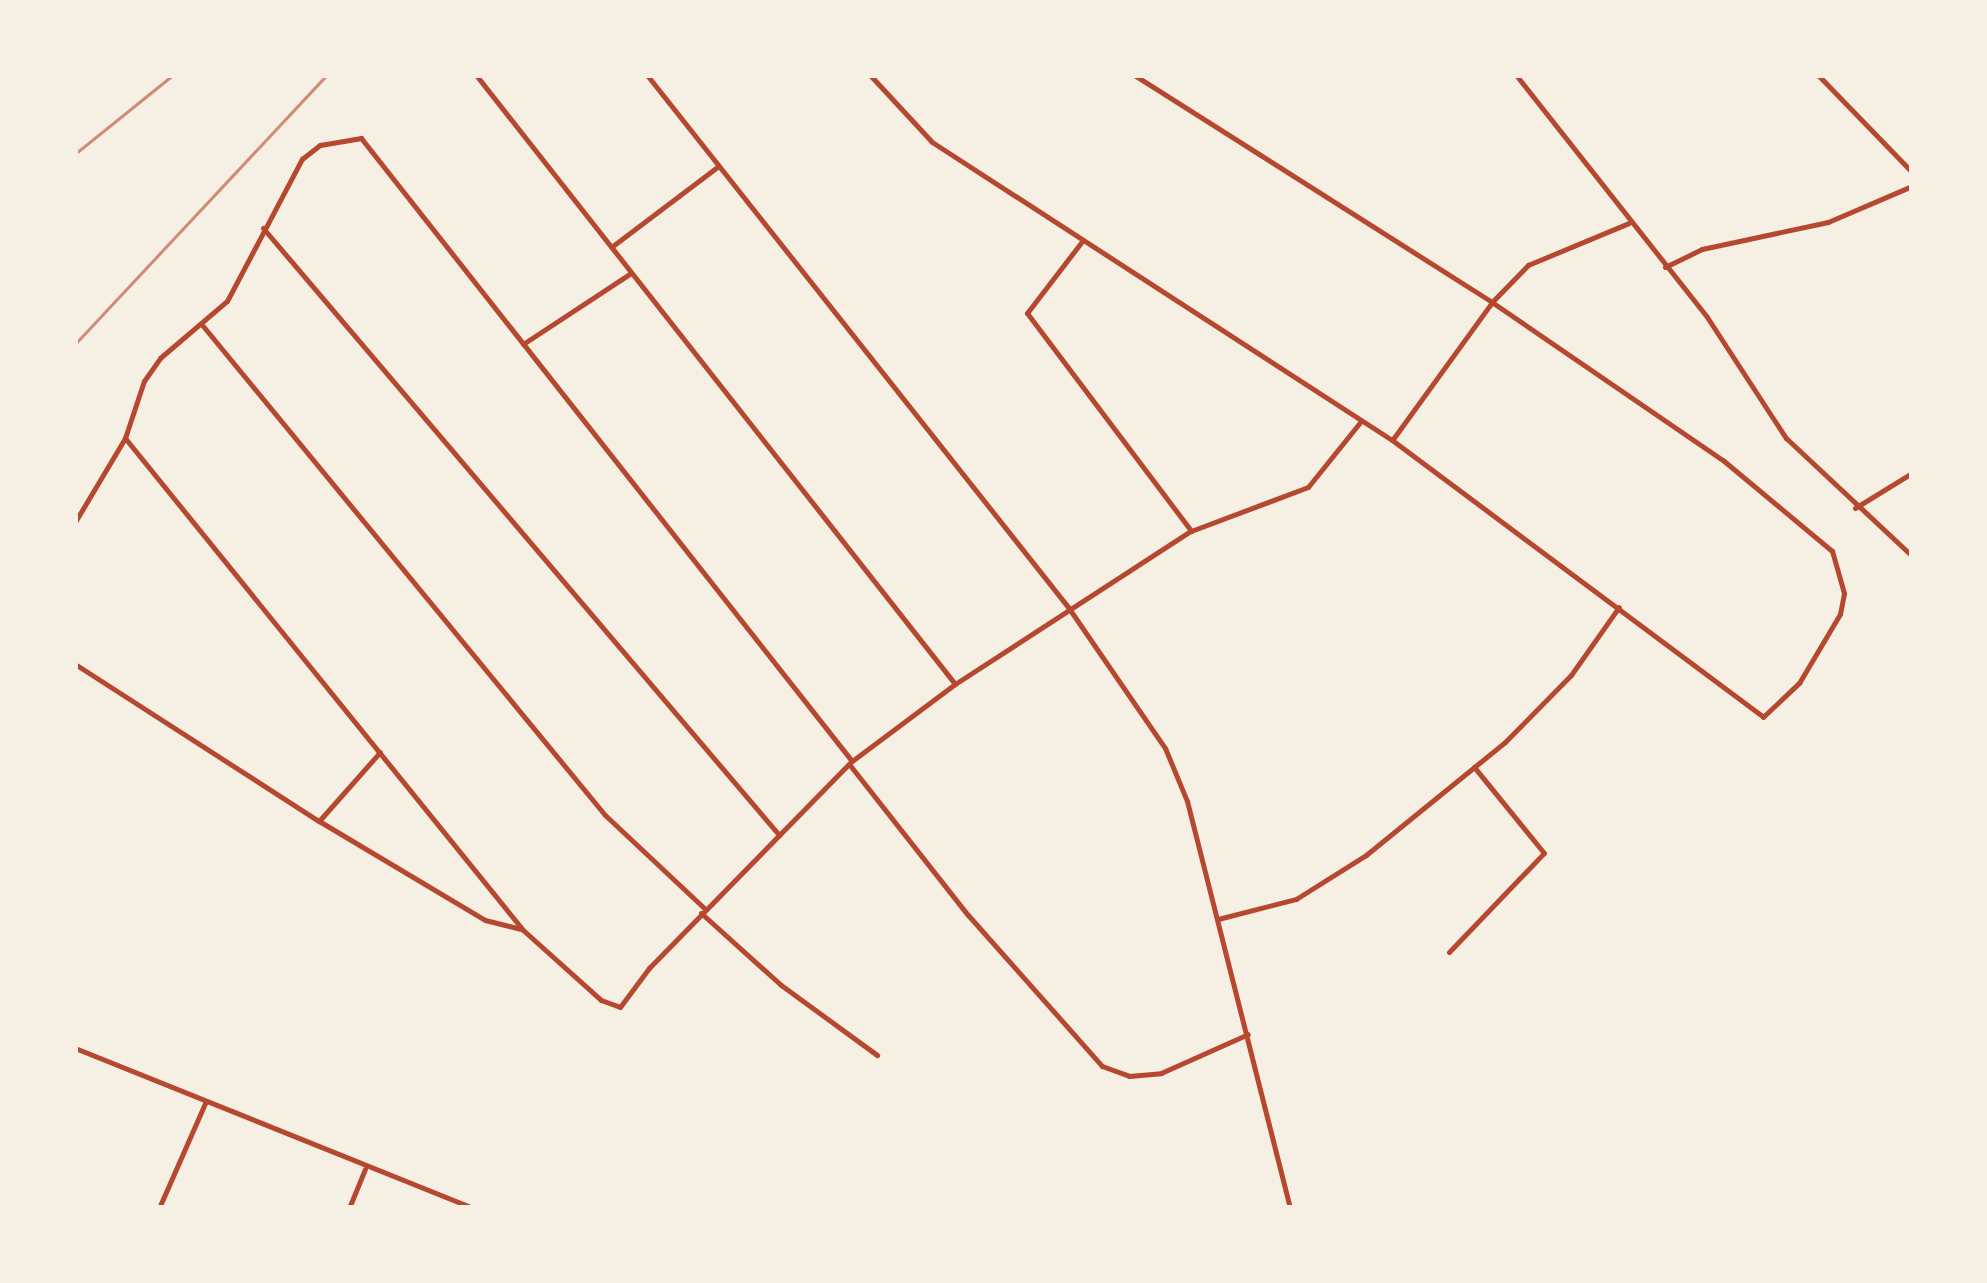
<!DOCTYPE html>
<style>
body{margin:0}
#map{position:relative;width:1987px;height:1283px;overflow:hidden;background:#f6efe4;font-family:"PT Sans Narrow",sans-serif}
div>[style]{position:absolute}
.minor>*{height:5px;margin:-2.5px;padding:0 2.5px;transform-origin:2.5px;border-radius:2.5px;background:#b5482f}
.rail>*{height:2.5px;margin:-1.25px;padding:0 1.25px;transform-origin:1.25px;border-radius:1.25px;background:#cf8b77}
span{translate:-50% -50%;white-space:nowrap;text-align:center;line-height:1.15;-webkit-text-stroke:8px #f6efe4;paint-order:stroke}
.frame{position:absolute;inset:0;border:78px solid #f6efe4;pointer-events:none}
</style>
<div id="map">
<div class="minor">
<div style="left:476px;top:75px;width:775px;rotate:51.81deg"></div>
<div style="left:647px;top:75px;width:678px;rotate:51.64deg"></div>
<div style="left:1068px;top:607px;width:171px;rotate:55.5deg"></div>
<div style="left:1165px;top:748px;width:57px;rotate:67.5deg"></div>
<div style="left:1187px;top:801px;width:420px;rotate:75.8deg"></div>
<div style="left:870px;top:75px;width:91px;rotate:47.2deg"></div>
<div style="left:932px;top:142px;width:548px;rotate:32.94deg"></div>
<div style="left:1392px;top:440px;width:463px;rotate:36.7deg"></div>
<div style="left:1763px;top:717px;width:50px;rotate:-43.4deg"></div>
<div style="left:1799px;top:683px;width:80px;rotate:-59.3deg"></div>
<div style="left:1840px;top:614px;width:21px;rotate:-79deg"></div>
<div style="left:1844px;top:593px;width:44px;rotate:-105.9deg"></div>
<div style="left:1832px;top:551px;width:141px;rotate:-140.2deg"></div>
<div style="left:1724px;top:461px;width:281px;rotate:-145.6deg"></div>
<div style="left:1492px;top:302px;width:424px;rotate:-147.6deg"></div>
<div style="left:1516px;top:75px;width:308px;rotate:51.7deg"></div>
<div style="left:1707px;top:317px;width:145px;rotate:56.9deg"></div>
<div style="left:1786px;top:438px;width:173px;rotate:43.1deg"></div>
<div style="left:1818px;top:75px;width:135px;rotate:45.9deg"></div>
<div style="left:263px;top:228px;width:797px;rotate:49.63deg"></div>
<div style="left:1083px;top:240px;width:92px;rotate:127.5deg"></div>
<div style="left:1027px;top:313px;width:273px;rotate:53deg"></div>
<div style="left:614px;top:245px;width:129px;rotate:-37.1deg"></div>
<div style="left:1665px;top:267px;width:41px;rotate:-25.9deg"></div>
<div style="left:1702px;top:249px;width:129px;rotate:-12.1deg"></div>
<div style="left:1828px;top:222px;width:91px;rotate:-23.2deg"></div>
<div style="left:203px;top:326px;width:633px;rotate:50.58deg"></div>
<div style="left:605px;top:815px;width:137px;rotate:43.2deg"></div>
<div style="left:523px;top:344px;width:129px;rotate:-33.3deg"></div>
<div style="left:125px;top:438px;width:633px;rotate:51.03deg"></div>
<div style="left:523px;top:930px;width:105px;rotate:41.9deg"></div>
<div style="left:601px;top:1000px;width:20px;rotate:20deg"></div>
<div style="left:620px;top:1007px;width:49px;rotate:-53.4deg"></div>
<div style="left:649px;top:968px;width:290px;rotate:-45.6deg"></div>
<div style="left:852px;top:761px;width:129px;rotate:-36.8deg"></div>
<div style="left:955px;top:684px;width:281px;rotate:-33deg"></div>
<div style="left:1191px;top:531px;width:125px;rotate:-20.6deg"></div>
<div style="left:1308px;top:487px;width:85px;rotate:-51.2deg"></div>
<div style="left:1393px;top:439px;width:169px;rotate:-54.1deg"></div>
<div style="left:1492px;top:302px;width:52px;rotate:-45.8deg"></div>
<div style="left:1528px;top:265px;width:109px;rotate:-22.6deg"></div>
<div style="left:1855px;top:508px;width:67px;rotate:-31.6deg"></div>
<div style="left:75px;top:522px;width:98px;rotate:-59.2deg"></div>
<div style="left:125px;top:438px;width:60px;rotate:-71.6deg"></div>
<div style="left:144px;top:381px;width:28px;rotate:-55deg"></div>
<div style="left:160px;top:358px;width:88px;rotate:-40.4deg"></div>
<div style="left:227px;top:301px;width:161px;rotate:-62.2deg"></div>
<div style="left:302px;top:159px;width:23px;rotate:-38deg"></div>
<div style="left:320px;top:145px;width:42px;rotate:-9.7deg"></div>
<div style="left:361px;top:138px;width:793px;rotate:51.76deg"></div>
<div style="left:75px;top:664px;width:290px;rotate:32.8deg"></div>
<div style="left:319px;top:821px;width:193px;rotate:30.8deg"></div>
<div style="left:485px;top:920px;width:36px;rotate:14deg"></div>
<div style="left:849px;top:764px;width:192px;rotate:51.8deg"></div>
<div style="left:968px;top:915px;width:202px;rotate:48.4deg"></div>
<div style="left:1102px;top:1066px;width:29px;rotate:20deg"></div>
<div style="left:1129px;top:1076px;width:32px;rotate:-5deg"></div>
<div style="left:1161px;top:1073px;width:95px;rotate:-24.1deg"></div>
<div style="left:319px;top:821px;width:92px;rotate:-48.5deg"></div>
<div style="left:701px;top:913px;width:108px;rotate:42deg"></div>
<div style="left:781px;top:985px;width:119px;rotate:36.1deg"></div>
<div style="left:1218px;top:919px;width:81px;rotate:-14.4deg"></div>
<div style="left:1296px;top:899px;width:83px;rotate:-32.2deg"></div>
<div style="left:1366px;top:855px;width:179px;rotate:-39.1deg"></div>
<div style="left:1505px;top:742px;width:94px;rotate:-45.4deg"></div>
<div style="left:1571px;top:675px;width:83px;rotate:-54.8deg"></div>
<div style="left:1449px;top:952px;width:137px;rotate:-46.2deg"></div>
<div style="left:1544px;top:853px;width:111px;rotate:-129.1deg"></div>
<div style="left:75px;top:1048px;width:429px;rotate:21.9deg"></div>
<div style="left:159px;top:1208px;width:115px;rotate:-66.3deg"></div>
<div style="left:349px;top:1208px;width:42px;rotate:-67.7deg"></div>
</div>
<div class="rail">
<div style="left:75px;top:154px;width:126px;rotate:-38.9deg"></div>
<div style="left:75px;top:344px;width:369px;rotate:-46.9deg"></div>
</div>
<div class="frame"></div>
</div>
